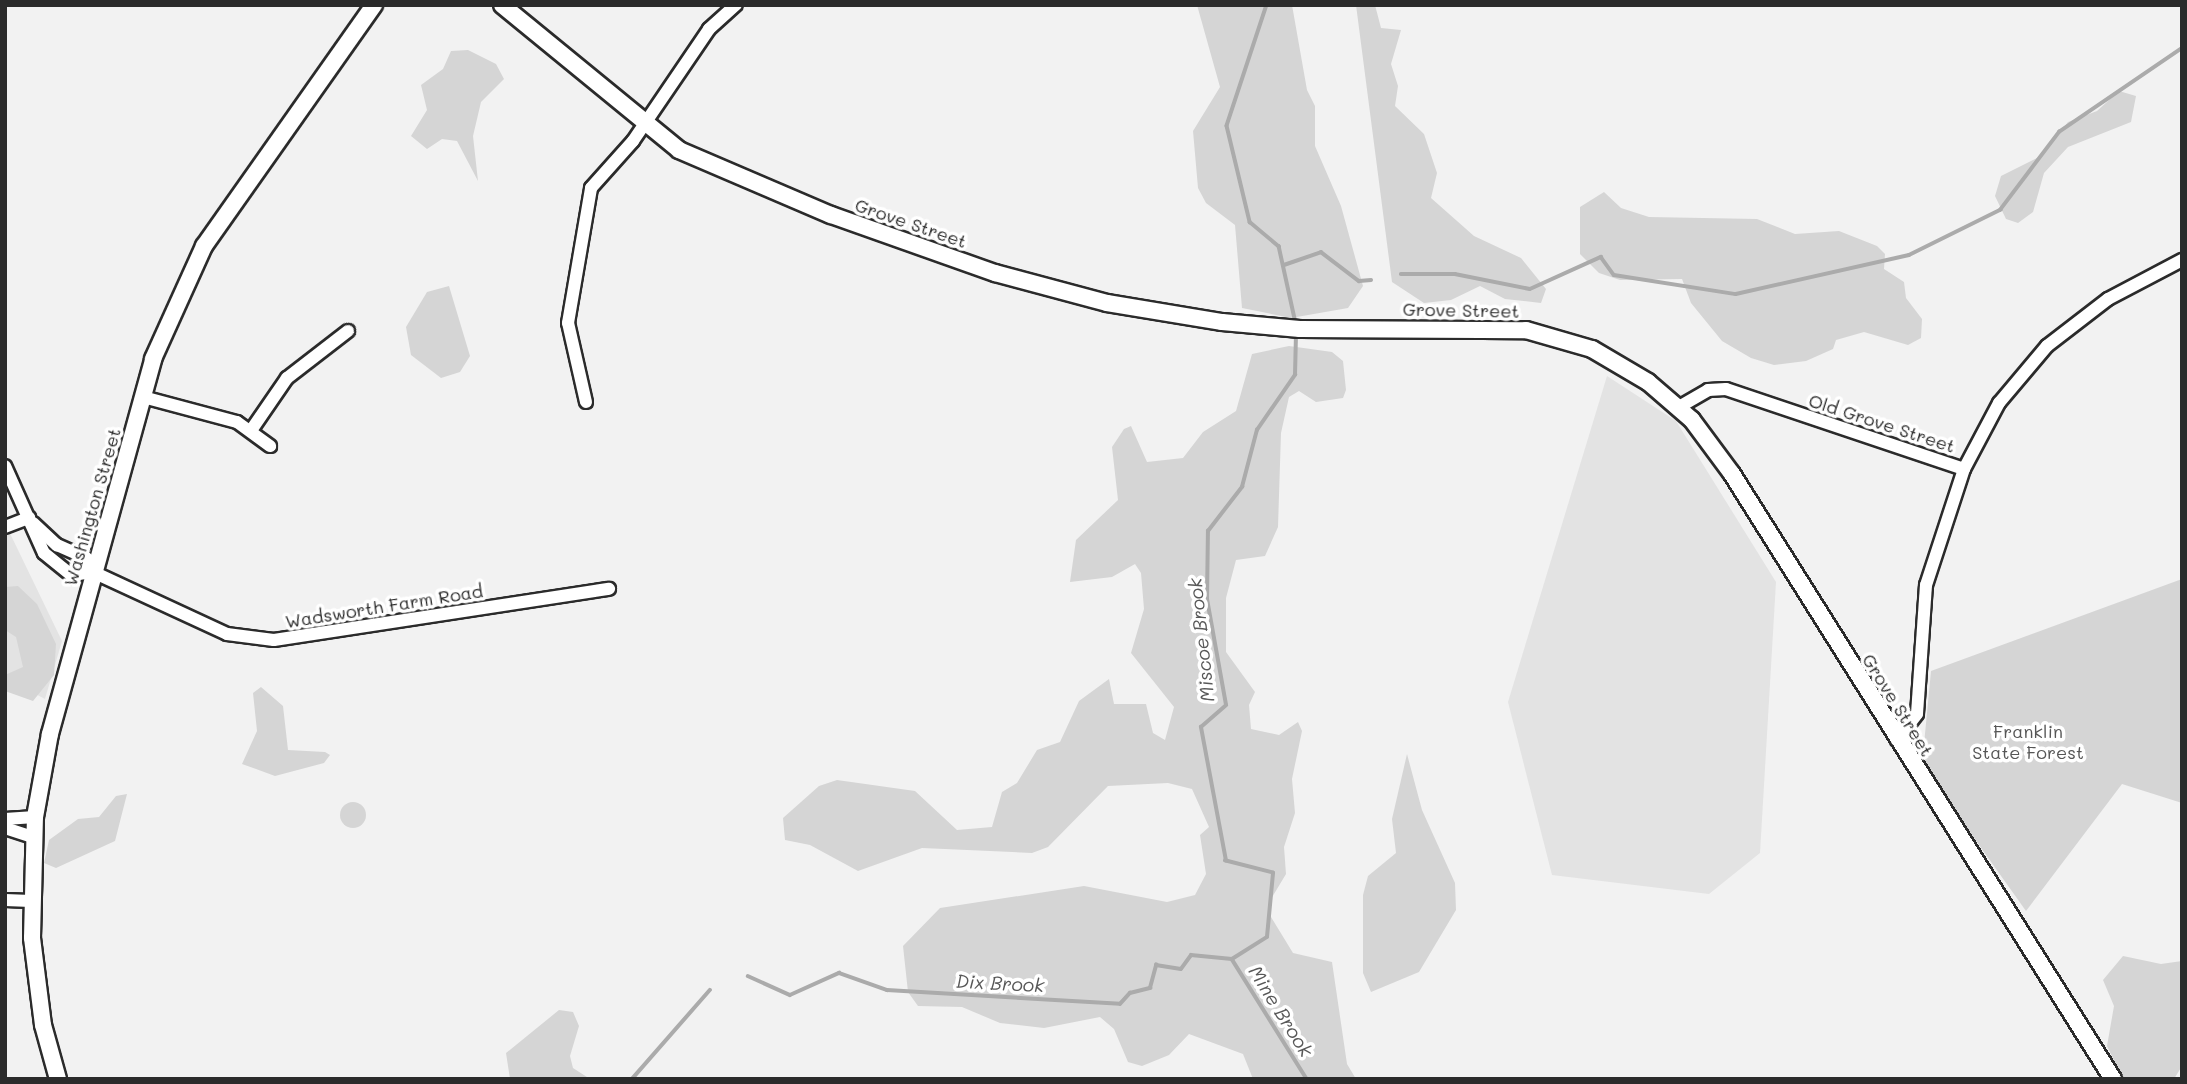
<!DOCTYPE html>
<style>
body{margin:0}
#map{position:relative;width:2187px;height:1084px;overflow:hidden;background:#f2f2f2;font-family:Mali,sans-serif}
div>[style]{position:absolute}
.built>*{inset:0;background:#e3e3e3}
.green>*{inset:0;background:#d5d5d5}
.round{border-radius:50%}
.stream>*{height:3.5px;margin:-1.75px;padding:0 1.75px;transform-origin:1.75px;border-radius:1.75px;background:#ababab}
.roads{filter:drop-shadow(2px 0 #2b2b2b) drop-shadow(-2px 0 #2b2b2b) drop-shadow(0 2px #2b2b2b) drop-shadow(0 -2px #2b2b2b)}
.minor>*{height:12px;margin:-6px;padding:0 6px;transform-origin:6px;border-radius:6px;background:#fff}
.major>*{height:16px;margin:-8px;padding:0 8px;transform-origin:8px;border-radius:8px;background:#fff}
span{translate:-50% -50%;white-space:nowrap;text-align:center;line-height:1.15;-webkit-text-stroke:7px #fff;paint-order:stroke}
.street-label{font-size:18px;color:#2b2b2b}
.park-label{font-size:18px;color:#565656}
.water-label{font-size:19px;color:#585858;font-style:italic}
.frame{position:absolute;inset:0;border:7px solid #2b2b2b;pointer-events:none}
</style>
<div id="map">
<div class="built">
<div style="clip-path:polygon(1607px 376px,1676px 421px,1776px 582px,1760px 853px,1709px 894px,1552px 875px,1508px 702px)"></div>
<div style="clip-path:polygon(5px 523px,62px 641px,45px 699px,5px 678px)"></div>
</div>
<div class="green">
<div style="clip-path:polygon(1197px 5px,1292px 5px,1307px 90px,1315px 106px,1315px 146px,1341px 206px,1363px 286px,1348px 308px,1291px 318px,1242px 308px,1235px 225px,1206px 203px,1198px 188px,1193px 131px,1220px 87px)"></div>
<div style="clip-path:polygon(1356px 5px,1375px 5px,1381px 28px,1401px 30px,1391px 64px,1398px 86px,1395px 106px,1424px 134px,1437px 173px,1431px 198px,1474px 236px,1521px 258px,1546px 289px,1541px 303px,1505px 299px,1480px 286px,1451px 300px,1424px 303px,1392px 282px)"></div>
<div style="clip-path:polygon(468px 50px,496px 64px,504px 79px,481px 102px,473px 136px,478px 181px,457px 141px,442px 139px,427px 149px,411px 136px,427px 110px,421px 85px,443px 69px,451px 51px)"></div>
<div style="clip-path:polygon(2119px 91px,2136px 96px,2131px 122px,2068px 147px,2044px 173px,2033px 212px,2018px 223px,2006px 219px,1995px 196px,2001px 176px,2041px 156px,2068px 122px,2097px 111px)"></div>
<div style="clip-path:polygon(1604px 192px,1621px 208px,1649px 217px,1757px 219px,1795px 234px,1839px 231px,1877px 246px,1885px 254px,1884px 269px,1904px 282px,1906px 298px,1922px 319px,1921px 338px,1908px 345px,1864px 332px,1836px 340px,1833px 349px,1806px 361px,1774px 365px,1751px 358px,1722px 341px,1691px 303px,1682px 279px,1620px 280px,1599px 273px,1580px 254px,1580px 207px)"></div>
<div style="clip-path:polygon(449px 286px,470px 356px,460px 372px,441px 378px,411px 355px,406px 327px,427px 292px)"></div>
<div style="clip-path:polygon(1289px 346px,1332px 352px,1343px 361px,1346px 390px,1343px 398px,1316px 402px,1299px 391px,1289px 397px,1281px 433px,1278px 527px,1265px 556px,1236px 560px,1226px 598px,1226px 652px,1255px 692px,1249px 705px,1251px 729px,1279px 735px,1298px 722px,1302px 731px,1292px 779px,1295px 813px,1284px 847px,1286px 874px,1271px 899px,1271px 917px,1293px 953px,1332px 962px,1347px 1064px,1356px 1079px,1253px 1079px,1243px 1054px,1189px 1034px,1169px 1055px,1142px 1066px,1128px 1062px,1114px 1029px,1100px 1017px,1044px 1028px,1000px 1023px,962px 1007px,918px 1006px,908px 992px,903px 946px,940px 908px,1084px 886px,1167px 902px,1195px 895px,1206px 874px,1200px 835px,1209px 827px,1192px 789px,1168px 783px,1108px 786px,1048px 847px,1032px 853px,922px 848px,858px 871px,810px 845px,785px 840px,783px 818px,819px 786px,837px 780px,915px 791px,957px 830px,992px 827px,1002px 792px,1017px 783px,1037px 750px,1060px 742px,1079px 701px,1109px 679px,1114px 704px,1146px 704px,1153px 733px,1165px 740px,1174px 707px,1131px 653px,1144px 609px,1141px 573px,1135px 564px,1112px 577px,1070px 582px,1076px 540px,1118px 500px,1112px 447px,1124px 429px,1131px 426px,1147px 462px,1183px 458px,1203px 432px,1236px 411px,1252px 354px)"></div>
<div style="clip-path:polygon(2182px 579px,2182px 803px,2122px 784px,2026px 911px,1922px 765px,1931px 671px)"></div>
<div style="clip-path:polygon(18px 586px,37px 604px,56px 644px,54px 675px,33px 701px,5px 691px,5px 675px,23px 667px,16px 637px,5px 630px,5px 587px)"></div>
<div style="clip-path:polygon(261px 687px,283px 706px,288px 750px,325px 752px,330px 755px,324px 763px,275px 776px,242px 764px,257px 731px,253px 693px)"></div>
<div style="clip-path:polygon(1407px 754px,1422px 810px,1455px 883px,1456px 910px,1419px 972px,1371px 992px,1363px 973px,1363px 895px,1368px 876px,1396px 853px,1392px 819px)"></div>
<div style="clip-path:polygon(127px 794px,115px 841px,56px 868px,44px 863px,49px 840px,78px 819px,99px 817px,116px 796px)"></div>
<div class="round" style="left:340px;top:802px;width:26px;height:26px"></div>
<div style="clip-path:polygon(2123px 956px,2161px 964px,2182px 961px,2182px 1066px,2174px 1079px,2123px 1079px,2107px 1046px,2114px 1006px,2103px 980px)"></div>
<div style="clip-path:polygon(559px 1010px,573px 1012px,579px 1026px,570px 1056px,573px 1068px,590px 1079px,510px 1079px,506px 1053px)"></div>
</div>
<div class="stream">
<div style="left:1267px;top:5px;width:127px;rotate:108.3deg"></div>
<div style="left:1227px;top:126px;width:99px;rotate:76.5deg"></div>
<div style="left:1250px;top:222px;width:38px;rotate:40deg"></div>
<div style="left:1279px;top:246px;width:79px;rotate:77.6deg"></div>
<div style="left:1284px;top:265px;width:39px;rotate:-19deg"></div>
<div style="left:1321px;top:252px;width:48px;rotate:37.3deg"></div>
<div style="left:1359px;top:281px;width:12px;rotate:-5deg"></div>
<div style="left:1401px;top:274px;width:54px"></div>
<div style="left:1455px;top:274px;width:76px;rotate:11.3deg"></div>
<div style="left:1530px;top:289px;width:78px;rotate:-24.3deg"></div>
<div style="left:1601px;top:257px;width:22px;rotate:54deg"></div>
<div style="left:1614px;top:275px;width:123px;rotate:8.9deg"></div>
<div style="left:1736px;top:294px;width:177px;rotate:-12.7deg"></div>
<div style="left:1909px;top:255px;width:102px;rotate:-26.3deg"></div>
<div style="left:2000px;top:210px;width:98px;rotate:-52.9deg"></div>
<div style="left:2059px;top:132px;width:149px;rotate:-34.3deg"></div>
<div style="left:1232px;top:959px;width:41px;rotate:-32.2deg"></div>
<div style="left:1267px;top:937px;width:64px;rotate:-84.6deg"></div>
<div style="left:1273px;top:873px;width:49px;rotate:-165.7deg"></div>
<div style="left:1226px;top:861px;width:136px;rotate:-100.6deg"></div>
<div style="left:1201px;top:727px;width:33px;rotate:-41deg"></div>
<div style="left:1226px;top:705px;width:108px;rotate:-100.2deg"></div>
<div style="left:1207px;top:599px;width:68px;rotate:-89.2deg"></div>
<div style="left:1208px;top:531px;width:56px;rotate:-52.3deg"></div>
<div style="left:1242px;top:487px;width:59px;rotate:-75.3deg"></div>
<div style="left:1257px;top:430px;width:67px;rotate:-55.4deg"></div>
<div style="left:1295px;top:375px;width:41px;rotate:-88.6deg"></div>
<div style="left:1232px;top:959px;width:142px;rotate:58deg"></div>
<div style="left:748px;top:976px;width:46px;rotate:24.3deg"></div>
<div style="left:790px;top:995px;width:54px;rotate:-24.2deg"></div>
<div style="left:839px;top:973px;width:51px;rotate:19.5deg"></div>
<div style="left:887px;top:990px;width:233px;rotate:3.4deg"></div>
<div style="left:1120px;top:1004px;width:15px;rotate:-48deg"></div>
<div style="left:1130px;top:993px;width:21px;rotate:-14deg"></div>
<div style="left:1150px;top:988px;width:24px;rotate:-75deg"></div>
<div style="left:1156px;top:965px;width:25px;rotate:9deg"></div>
<div style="left:1181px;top:969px;width:17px;rotate:-54deg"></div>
<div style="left:1191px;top:955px;width:41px;rotate:5.6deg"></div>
<div style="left:632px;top:1079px;width:118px;rotate:-48.8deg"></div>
</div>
<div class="roads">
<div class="minor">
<div style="left:143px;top:397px;width:97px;rotate:14.9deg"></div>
<div style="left:237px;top:422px;width:41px;rotate:36deg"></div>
<div style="left:586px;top:402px;width:81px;rotate:-102.8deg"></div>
<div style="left:568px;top:323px;width:137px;rotate:-80.3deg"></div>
<div style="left:591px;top:188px;width:63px;rotate:-48.2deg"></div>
<div style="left:633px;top:141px;width:135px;rotate:-55.8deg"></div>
<div style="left:709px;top:29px;width:36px;rotate:-42deg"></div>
<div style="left:1679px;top:407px;width:34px;rotate:-30deg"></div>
<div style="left:1708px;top:390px;width:18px;rotate:-3deg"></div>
<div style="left:1726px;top:389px;width:251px;rotate:18.6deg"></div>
<div style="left:1964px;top:469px;width:122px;rotate:108.1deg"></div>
<div style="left:1926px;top:585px;width:129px;rotate:94deg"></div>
<div style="left:1917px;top:714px;width:33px;rotate:128deg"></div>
<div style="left:252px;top:429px;width:62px;rotate:-55.5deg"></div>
<div style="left:287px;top:378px;width:77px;rotate:-37.6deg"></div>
<div style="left:5px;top:466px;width:95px;rotate:65.9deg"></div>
<div style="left:44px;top:553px;width:35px;rotate:39deg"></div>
<div style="left:71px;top:575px;width:22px;rotate:-8deg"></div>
<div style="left:1964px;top:469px;width:75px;rotate:-62.1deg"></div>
<div style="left:1999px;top:403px;width:75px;rotate:-49.9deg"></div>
<div style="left:2047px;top:346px;width:77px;rotate:-37.6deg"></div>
<div style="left:2108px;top:299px;width:84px;rotate:-27.8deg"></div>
<div style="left:33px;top:523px;width:33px;rotate:43deg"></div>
<div style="left:57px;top:545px;width:32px;rotate:24deg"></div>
<div style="left:86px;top:558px;width:16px;rotate:63deg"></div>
<div style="left:5px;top:527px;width:26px;rotate:-21deg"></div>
<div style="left:93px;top:572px;width:148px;rotate:24.8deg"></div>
<div style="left:227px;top:634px;width:47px;rotate:7.3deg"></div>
<div style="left:274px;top:640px;width:339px;rotate:-8.7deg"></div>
<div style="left:5px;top:819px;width:30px;rotate:-4deg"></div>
<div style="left:5px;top:828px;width:29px;rotate:18deg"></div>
<div style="left:5px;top:900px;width:26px;rotate:2deg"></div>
</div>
<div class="major">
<div style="left:502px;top:5px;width:229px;rotate:39.3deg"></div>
<div style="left:679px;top:150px;width:165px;rotate:23.2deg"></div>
<div style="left:831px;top:215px;width:174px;rotate:19.5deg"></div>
<div style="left:995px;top:273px;width:116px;rotate:15deg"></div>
<div style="left:1107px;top:303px;width:117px;rotate:9.4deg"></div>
<div style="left:1222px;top:322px;width:78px;rotate:5.1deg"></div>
<div style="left:1300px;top:329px;width:226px;rotate:0.3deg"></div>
<div style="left:1526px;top:330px;width:69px;rotate:16.1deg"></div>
<div style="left:1592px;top:349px;width:65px;rotate:30.5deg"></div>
<div style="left:1648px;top:382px;width:58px;rotate:40.8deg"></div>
<div style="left:1692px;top:420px;width:67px;rotate:53.5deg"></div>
<div style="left:1732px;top:474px;width:715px;rotate:57.8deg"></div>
<div style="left:58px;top:1079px;width:56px;rotate:-105.5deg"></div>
<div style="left:43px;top:1025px;width:88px;rotate:-97.2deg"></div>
<div style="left:32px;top:938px;width:121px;rotate:-88.6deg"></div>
<div style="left:35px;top:817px;width:84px;rotate:-79.8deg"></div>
<div style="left:50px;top:734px;width:389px;rotate:-74.6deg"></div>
<div style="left:153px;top:359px;width:124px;rotate:-65.7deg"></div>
<div style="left:204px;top:246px;width:295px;rotate:-54.8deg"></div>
</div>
</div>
<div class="street-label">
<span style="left:911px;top:223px;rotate:19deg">Grove Street</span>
<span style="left:1461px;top:310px;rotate:1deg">Grove Street</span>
<span style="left:1882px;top:423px;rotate:18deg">Old Grove Street</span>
<span style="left:92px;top:507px;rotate:-74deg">Washington Street</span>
<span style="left:384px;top:606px;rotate:-9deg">Wadsworth Farm Road</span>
<span style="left:1898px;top:705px;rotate:58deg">Grove Street</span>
</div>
<div class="park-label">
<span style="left:2028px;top:742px">Franklin<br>State Forest</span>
</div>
<div class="water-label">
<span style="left:1201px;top:640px;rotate:-96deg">Miscoe Brook</span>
<span style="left:1000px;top:983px;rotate:3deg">Dix Brook</span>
<span style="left:1281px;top:1011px;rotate:58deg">Mine Brook</span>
</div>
<div class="frame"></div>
</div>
